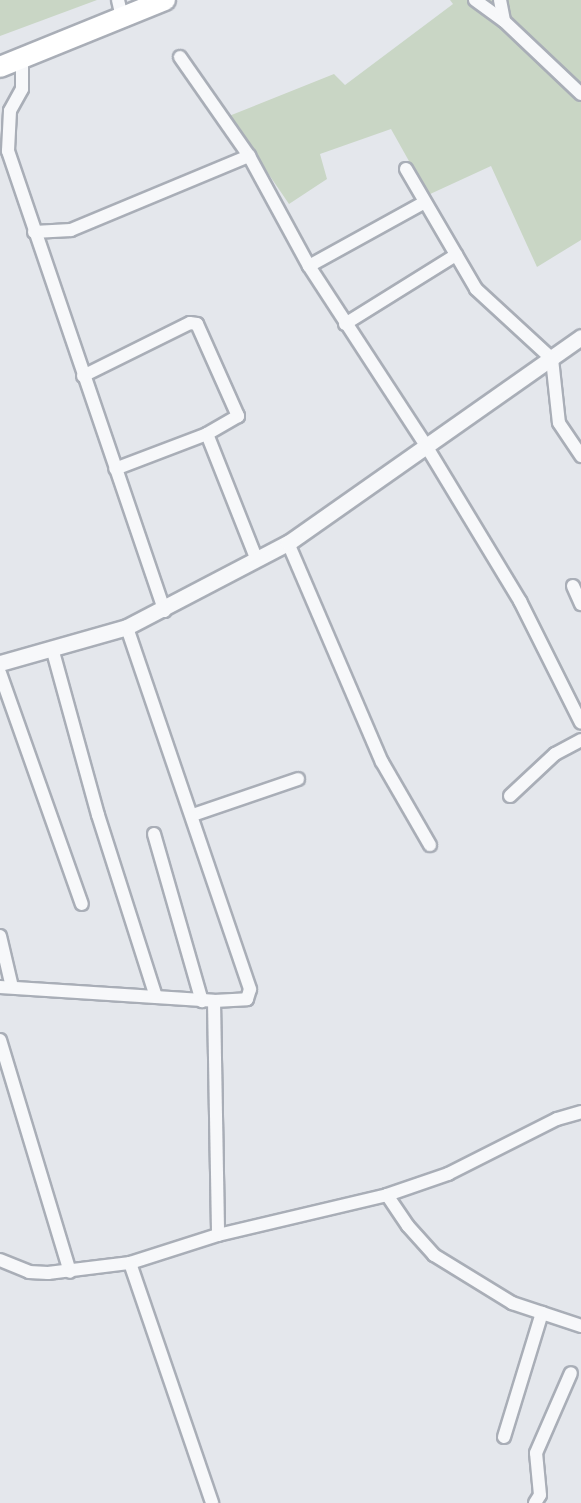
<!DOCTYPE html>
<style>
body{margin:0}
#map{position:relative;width:581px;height:1503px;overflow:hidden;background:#e4e7ec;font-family:Barlow,sans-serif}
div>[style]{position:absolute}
.green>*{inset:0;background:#c9d6c5}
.roads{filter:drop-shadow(2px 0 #a9aeb7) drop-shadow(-2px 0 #a9aeb7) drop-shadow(0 2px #a9aeb7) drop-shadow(0 -2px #a9aeb7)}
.minor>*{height:12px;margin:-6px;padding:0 6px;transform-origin:6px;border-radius:6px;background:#f7f8fa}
.tertiary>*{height:15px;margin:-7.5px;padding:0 7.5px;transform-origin:7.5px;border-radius:7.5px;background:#f7f8fa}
.primary>*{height:20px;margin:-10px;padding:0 10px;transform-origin:10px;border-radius:10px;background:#fff}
span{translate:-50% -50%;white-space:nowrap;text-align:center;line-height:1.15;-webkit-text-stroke:6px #f4f6f9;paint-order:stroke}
</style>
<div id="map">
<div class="green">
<div style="clip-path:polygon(0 0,97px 0,0 36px)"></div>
<div style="clip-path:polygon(450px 0,581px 0,581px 240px,537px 267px,491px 166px,428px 195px,391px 129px,320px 154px,327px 179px,289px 204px,229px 116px,334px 74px,345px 85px,453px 4px)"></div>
</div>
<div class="roads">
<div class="minor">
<div style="left:118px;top:0;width:17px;rotate:77deg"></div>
<div style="left:475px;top:0;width:36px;rotate:36deg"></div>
<div style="left:500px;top:0;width:21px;rotate:79deg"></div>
<div style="left:504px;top:21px;width:106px;rotate:43.5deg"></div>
<div style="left:180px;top:57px;width:121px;rotate:55.1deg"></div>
<div style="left:249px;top:156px;width:125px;rotate:61.4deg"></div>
<div style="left:309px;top:266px;width:212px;rotate:56.9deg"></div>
<div style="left:425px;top:444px;width:184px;rotate:58.8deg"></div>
<div style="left:520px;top:601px;width:136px;rotate:63.4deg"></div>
<div style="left:22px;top:59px;width:30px;rotate:90deg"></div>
<div style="left:22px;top:89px;width:25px;rotate:119deg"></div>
<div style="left:10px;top:111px;width:40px;rotate:92.9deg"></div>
<div style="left:8px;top:151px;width:486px;rotate:71.2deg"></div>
<div style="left:406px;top:169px;width:139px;rotate:59.7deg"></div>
<div style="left:476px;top:289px;width:103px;rotate:42.6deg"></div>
<div style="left:552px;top:359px;width:64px;rotate:83.8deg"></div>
<div style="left:559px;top:423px;width:40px;rotate:56deg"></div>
<div style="left:34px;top:232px;width:37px;rotate:-3deg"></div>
<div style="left:71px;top:230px;width:193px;rotate:-22.6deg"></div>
<div style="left:309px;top:266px;width:132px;rotate:-28.9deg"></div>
<div style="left:345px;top:324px;width:131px;rotate:-31.9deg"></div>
<div style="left:83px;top:376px;width:119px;rotate:-26.4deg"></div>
<div style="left:190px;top:323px;width:7px;rotate:8deg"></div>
<div style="left:197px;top:324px;width:101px;rotate:66deg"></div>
<div style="left:238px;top:416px;width:36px;rotate:150deg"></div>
<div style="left:207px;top:434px;width:98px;rotate:159.2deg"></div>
<div style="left:207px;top:434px;width:136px;rotate:68.4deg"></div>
<div style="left:288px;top:543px;width:238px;rotate:66.8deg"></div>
<div style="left:382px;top:762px;width:96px;rotate:60deg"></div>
<div style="left:573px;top:586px;width:20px;rotate:66deg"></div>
<div style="left:52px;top:648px;width:173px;rotate:74.6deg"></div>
<div style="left:98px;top:815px;width:191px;rotate:72.3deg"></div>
<div style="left:0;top:673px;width:245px;rotate:70.5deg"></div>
<div style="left:510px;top:796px;width:62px;rotate:-43deg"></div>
<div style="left:555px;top:754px;width:30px;rotate:-28deg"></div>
<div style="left:193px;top:815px;width:111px;rotate:-18.9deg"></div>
<div style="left:154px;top:834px;width:174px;rotate:74deg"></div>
<div style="left:0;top:936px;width:52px;rotate:76.8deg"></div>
<div style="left:0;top:987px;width:214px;rotate:3.7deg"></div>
<div style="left:214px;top:1001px;width:33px;rotate:-3deg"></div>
<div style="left:247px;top:999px;width:10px;rotate:-73deg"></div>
<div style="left:250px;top:989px;width:382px;rotate:-108.8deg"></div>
<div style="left:214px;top:1001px;width:234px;rotate:89deg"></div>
<div style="left:0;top:1040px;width:242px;rotate:73.2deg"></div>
<div style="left:387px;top:1195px;width:37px;rotate:56deg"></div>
<div style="left:408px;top:1226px;width:39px;rotate:48deg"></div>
<div style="left:434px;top:1255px;width:92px;rotate:31.6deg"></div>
<div style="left:512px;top:1303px;width:73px;rotate:18.4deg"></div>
<div style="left:0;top:1260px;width:31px;rotate:22deg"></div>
<div style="left:29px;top:1272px;width:19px;rotate:3deg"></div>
<div style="left:48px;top:1273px;width:83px;rotate:-7deg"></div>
<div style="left:130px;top:1263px;width:92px;rotate:-17.7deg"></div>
<div style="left:218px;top:1235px;width:174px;rotate:-13.3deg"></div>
<div style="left:387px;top:1195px;width:65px;rotate:-19deg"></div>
<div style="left:448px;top:1174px;width:122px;rotate:-26.8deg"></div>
<div style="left:557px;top:1119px;width:25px;rotate:-16deg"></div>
<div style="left:130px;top:1263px;width:254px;rotate:71.1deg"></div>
<div style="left:504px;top:1437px;width:130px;rotate:-73deg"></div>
<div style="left:535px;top:1503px;width:9px;rotate:-58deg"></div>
<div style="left:540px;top:1495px;width:42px;rotate:-95.4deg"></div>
<div style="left:536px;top:1453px;width:87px;rotate:-66.4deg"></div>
</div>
<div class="tertiary">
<div style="left:0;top:663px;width:132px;rotate:-15.8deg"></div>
<div style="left:127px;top:627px;width:182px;rotate:-27.6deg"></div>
<div style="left:288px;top:543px;width:358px;rotate:-35.1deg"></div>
</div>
<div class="primary">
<div style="left:0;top:67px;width:178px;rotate:-22.1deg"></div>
</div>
</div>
</div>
